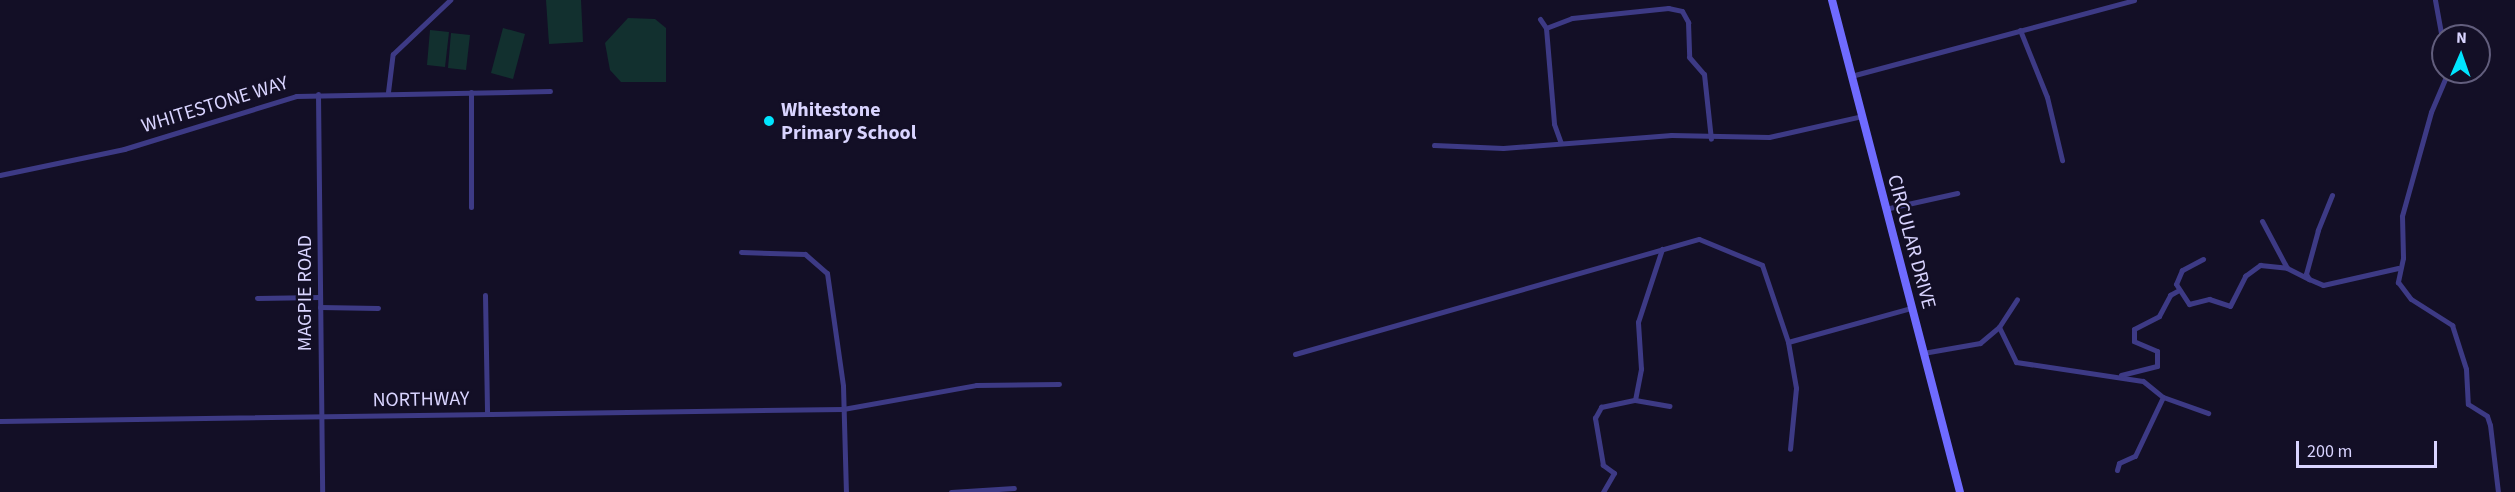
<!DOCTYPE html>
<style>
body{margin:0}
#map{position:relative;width:2515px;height:492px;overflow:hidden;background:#130f26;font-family:"Source Sans 3",sans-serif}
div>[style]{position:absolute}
.green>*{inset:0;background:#12302f}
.street>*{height:5px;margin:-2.5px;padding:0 2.5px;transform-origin:2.5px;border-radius:2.5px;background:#3d3a85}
.secondary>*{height:8px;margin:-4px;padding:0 4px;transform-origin:4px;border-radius:4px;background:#6f6bff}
.dots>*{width:16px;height:16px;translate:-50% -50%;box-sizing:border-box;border:3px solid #130f26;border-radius:50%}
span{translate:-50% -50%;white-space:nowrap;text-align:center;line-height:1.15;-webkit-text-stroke:4.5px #130f26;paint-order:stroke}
.street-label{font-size:20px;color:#d9d4ff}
.poi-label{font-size:20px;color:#d9d4ff;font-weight:700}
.left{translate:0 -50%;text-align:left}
.north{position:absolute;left:2431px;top:24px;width:60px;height:60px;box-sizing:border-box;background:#130f26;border:2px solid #625e7d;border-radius:50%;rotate:2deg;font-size:16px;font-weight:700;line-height:24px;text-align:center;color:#d9d4ff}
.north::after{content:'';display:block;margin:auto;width:21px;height:27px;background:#00e5ff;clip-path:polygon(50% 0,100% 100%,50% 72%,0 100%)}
.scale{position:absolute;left:2296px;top:441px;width:141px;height:27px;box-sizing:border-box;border:3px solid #d9d4ff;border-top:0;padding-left:8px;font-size:18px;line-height:21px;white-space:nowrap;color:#d9d4ff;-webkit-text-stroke:4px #130f26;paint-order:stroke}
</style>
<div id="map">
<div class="green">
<div style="clip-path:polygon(546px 0,581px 0,583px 42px,549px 44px)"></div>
<div style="clip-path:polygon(628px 18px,655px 19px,666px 28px,666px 82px,621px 82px,610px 70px,605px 43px)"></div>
<div style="clip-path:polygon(503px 28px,525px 34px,513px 79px,491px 73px)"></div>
<div style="clip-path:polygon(430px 30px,449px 32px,445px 67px,427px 65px)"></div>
<div style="clip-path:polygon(451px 33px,470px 35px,466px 70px,448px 68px)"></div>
</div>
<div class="street">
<div style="left:2435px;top:0;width:45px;rotate:79.7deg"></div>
<div style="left:1540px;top:19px;width:11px;rotate:56deg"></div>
<div style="left:1546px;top:28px;width:96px;rotate:85.2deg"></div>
<div style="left:1554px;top:124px;width:20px;rotate:70deg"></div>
<div style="left:1546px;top:28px;width:28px;rotate:-21deg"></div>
<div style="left:1572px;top:18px;width:97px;rotate:-5.9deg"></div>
<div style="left:1668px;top:8px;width:14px;rotate:12deg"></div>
<div style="left:1682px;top:11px;width:13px;rotate:61deg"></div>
<div style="left:1688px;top:22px;width:35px;rotate:88deg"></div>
<div style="left:1689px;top:57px;width:23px;rotate:49deg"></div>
<div style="left:1704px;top:74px;width:65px;rotate:83.9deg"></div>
<div style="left:2020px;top:30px;width:72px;rotate:68.1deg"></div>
<div style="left:2047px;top:97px;width:65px;rotate:76.6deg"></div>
<div style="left:2448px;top:72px;width:43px;rotate:113deg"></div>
<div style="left:2431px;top:112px;width:108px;rotate:105.6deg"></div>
<div style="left:2402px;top:216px;width:42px;rotate:88.6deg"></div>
<div style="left:2403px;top:258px;width:25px;rotate:102deg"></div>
<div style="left:2398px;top:282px;width:21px;rotate:53deg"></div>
<div style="left:2411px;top:299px;width:49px;rotate:32.4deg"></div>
<div style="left:2452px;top:325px;width:46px;rotate:72.3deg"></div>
<div style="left:2466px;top:369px;width:35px;rotate:87deg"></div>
<div style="left:2468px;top:404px;width:22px;rotate:32deg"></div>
<div style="left:2487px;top:416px;width:9px;rotate:72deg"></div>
<div style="left:2490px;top:425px;width:67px;rotate:83.2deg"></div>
<div style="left:1851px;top:76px;width:293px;rotate:-15deg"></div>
<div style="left:388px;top:92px;width:38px;rotate:-83deg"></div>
<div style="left:393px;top:54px;width:79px;rotate:-43.5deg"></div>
<div style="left:471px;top:92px;width:115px;rotate:90deg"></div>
<div style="left:318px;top:94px;width:398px;rotate:89.4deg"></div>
<div style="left:1434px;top:145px;width:69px;rotate:2.5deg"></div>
<div style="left:1503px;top:148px;width:169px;rotate:-4.4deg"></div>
<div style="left:1671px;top:135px;width:98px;rotate:1.2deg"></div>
<div style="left:1769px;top:137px;width:95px;rotate:-12.7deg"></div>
<div style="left:0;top:175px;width:127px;rotate:-11.8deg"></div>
<div style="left:124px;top:149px;width:180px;rotate:-17.1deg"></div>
<div style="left:296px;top:96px;width:254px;rotate:-1.1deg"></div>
<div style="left:2332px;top:195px;width:38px;rotate:112deg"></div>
<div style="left:2318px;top:230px;width:46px;rotate:105.3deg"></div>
<div style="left:2306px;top:274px;width:6px;rotate:59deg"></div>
<div style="left:2309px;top:279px;width:15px;rotate:23deg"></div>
<div style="left:2323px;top:285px;width:77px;rotate:-12.8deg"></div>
<div style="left:1885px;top:209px;width:74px;rotate:-12.5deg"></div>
<div style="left:2262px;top:221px;width:53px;rotate:62deg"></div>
<div style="left:2287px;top:268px;width:25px;rotate:27deg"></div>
<div style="left:741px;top:252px;width:64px;rotate:1.8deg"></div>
<div style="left:805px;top:254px;width:29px;rotate:41deg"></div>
<div style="left:827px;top:273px;width:114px;rotate:81.9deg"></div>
<div style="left:843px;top:386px;width:106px;rotate:88.4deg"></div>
<div style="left:2203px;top:259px;width:24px;rotate:152deg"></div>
<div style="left:2182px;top:270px;width:15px;rotate:113deg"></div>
<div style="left:2176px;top:284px;width:24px;rotate:57deg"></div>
<div style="left:2189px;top:304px;width:21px;rotate:-14deg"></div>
<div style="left:2209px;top:299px;width:22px;rotate:18deg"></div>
<div style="left:2230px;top:306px;width:34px;rotate:-63deg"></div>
<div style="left:2245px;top:276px;width:19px;rotate:-36deg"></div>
<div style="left:2260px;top:265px;width:27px;rotate:6deg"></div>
<div style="left:485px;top:295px;width:118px;rotate:89deg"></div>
<div style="left:257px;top:298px;width:62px;rotate:-0.9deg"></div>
<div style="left:320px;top:307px;width:58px;rotate:1deg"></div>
<div style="left:1999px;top:327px;width:39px;rotate:64deg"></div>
<div style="left:2016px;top:362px;width:128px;rotate:8.5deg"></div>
<div style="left:2143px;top:381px;width:26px;rotate:39deg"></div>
<div style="left:2163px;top:397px;width:48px;rotate:19.6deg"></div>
<div style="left:1788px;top:342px;width:128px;rotate:-15.5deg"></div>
<div style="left:1923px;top:353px;width:58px;rotate:-10deg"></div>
<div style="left:1980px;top:343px;width:25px;rotate:-40deg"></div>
<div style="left:1999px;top:327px;width:33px;rotate:-57deg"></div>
<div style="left:1295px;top:354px;width:420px;rotate:-15.9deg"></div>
<div style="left:1699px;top:239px;width:68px;rotate:22.4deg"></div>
<div style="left:1762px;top:265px;width:81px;rotate:71.3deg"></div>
<div style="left:1788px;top:342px;width:47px;rotate:80.1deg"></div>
<div style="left:1796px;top:388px;width:61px;rotate:95.6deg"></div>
<div style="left:2121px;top:375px;width:37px;rotate:-14deg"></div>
<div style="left:2157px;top:366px;width:15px;rotate:-90deg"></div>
<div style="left:2157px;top:351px;width:25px;rotate:-157deg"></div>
<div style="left:2134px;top:341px;width:12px;rotate:-90deg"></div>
<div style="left:2134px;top:329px;width:28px;rotate:-27deg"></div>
<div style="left:2159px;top:316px;width:24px;rotate:-62deg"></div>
<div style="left:2170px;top:295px;width:10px;rotate:-29deg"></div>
<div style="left:1635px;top:400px;width:35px;rotate:10deg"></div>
<div style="left:0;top:421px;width:843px;rotate:-0.82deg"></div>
<div style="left:843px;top:409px;width:135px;rotate:-10.2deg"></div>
<div style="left:976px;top:385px;width:83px;rotate:-0.7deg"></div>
<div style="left:2117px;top:470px;width:7px;rotate:-74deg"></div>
<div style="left:2119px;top:463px;width:17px;rotate:-24deg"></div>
<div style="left:2135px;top:456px;width:65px;rotate:-64.6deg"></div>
<div style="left:951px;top:492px;width:63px;rotate:-3.6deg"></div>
<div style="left:1603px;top:492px;width:22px;rotate:-60deg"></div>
<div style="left:1614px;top:473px;width:14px;rotate:-144deg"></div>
<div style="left:1603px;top:465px;width:48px;rotate:-99.7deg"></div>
<div style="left:1595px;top:418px;width:13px;rotate:-61deg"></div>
<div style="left:1601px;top:407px;width:35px;rotate:-12deg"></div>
<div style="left:1635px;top:400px;width:32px;rotate:-79deg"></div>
<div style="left:1641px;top:369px;width:47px;rotate:-93.7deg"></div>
<div style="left:1638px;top:322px;width:77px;rotate:-71.8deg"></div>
</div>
<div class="secondary">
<div style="left:1832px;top:0;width:508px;rotate:75.42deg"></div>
</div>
<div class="dots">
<div style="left:769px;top:121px;background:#00e5ff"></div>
</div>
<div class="street-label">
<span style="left:215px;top:105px;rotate:-17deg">WHITESTONE WAY</span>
<span style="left:1911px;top:242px;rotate:75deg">CIRCULAR DRIVE</span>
<span style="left:305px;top:293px;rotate:-90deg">MAGPIE ROAD</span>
<span style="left:421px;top:400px;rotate:-1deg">NORTHWAY</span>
</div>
<div class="poi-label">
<span class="left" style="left:781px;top:122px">Whitestone<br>Primary School</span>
</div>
<div class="north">N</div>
<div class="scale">200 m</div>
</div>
